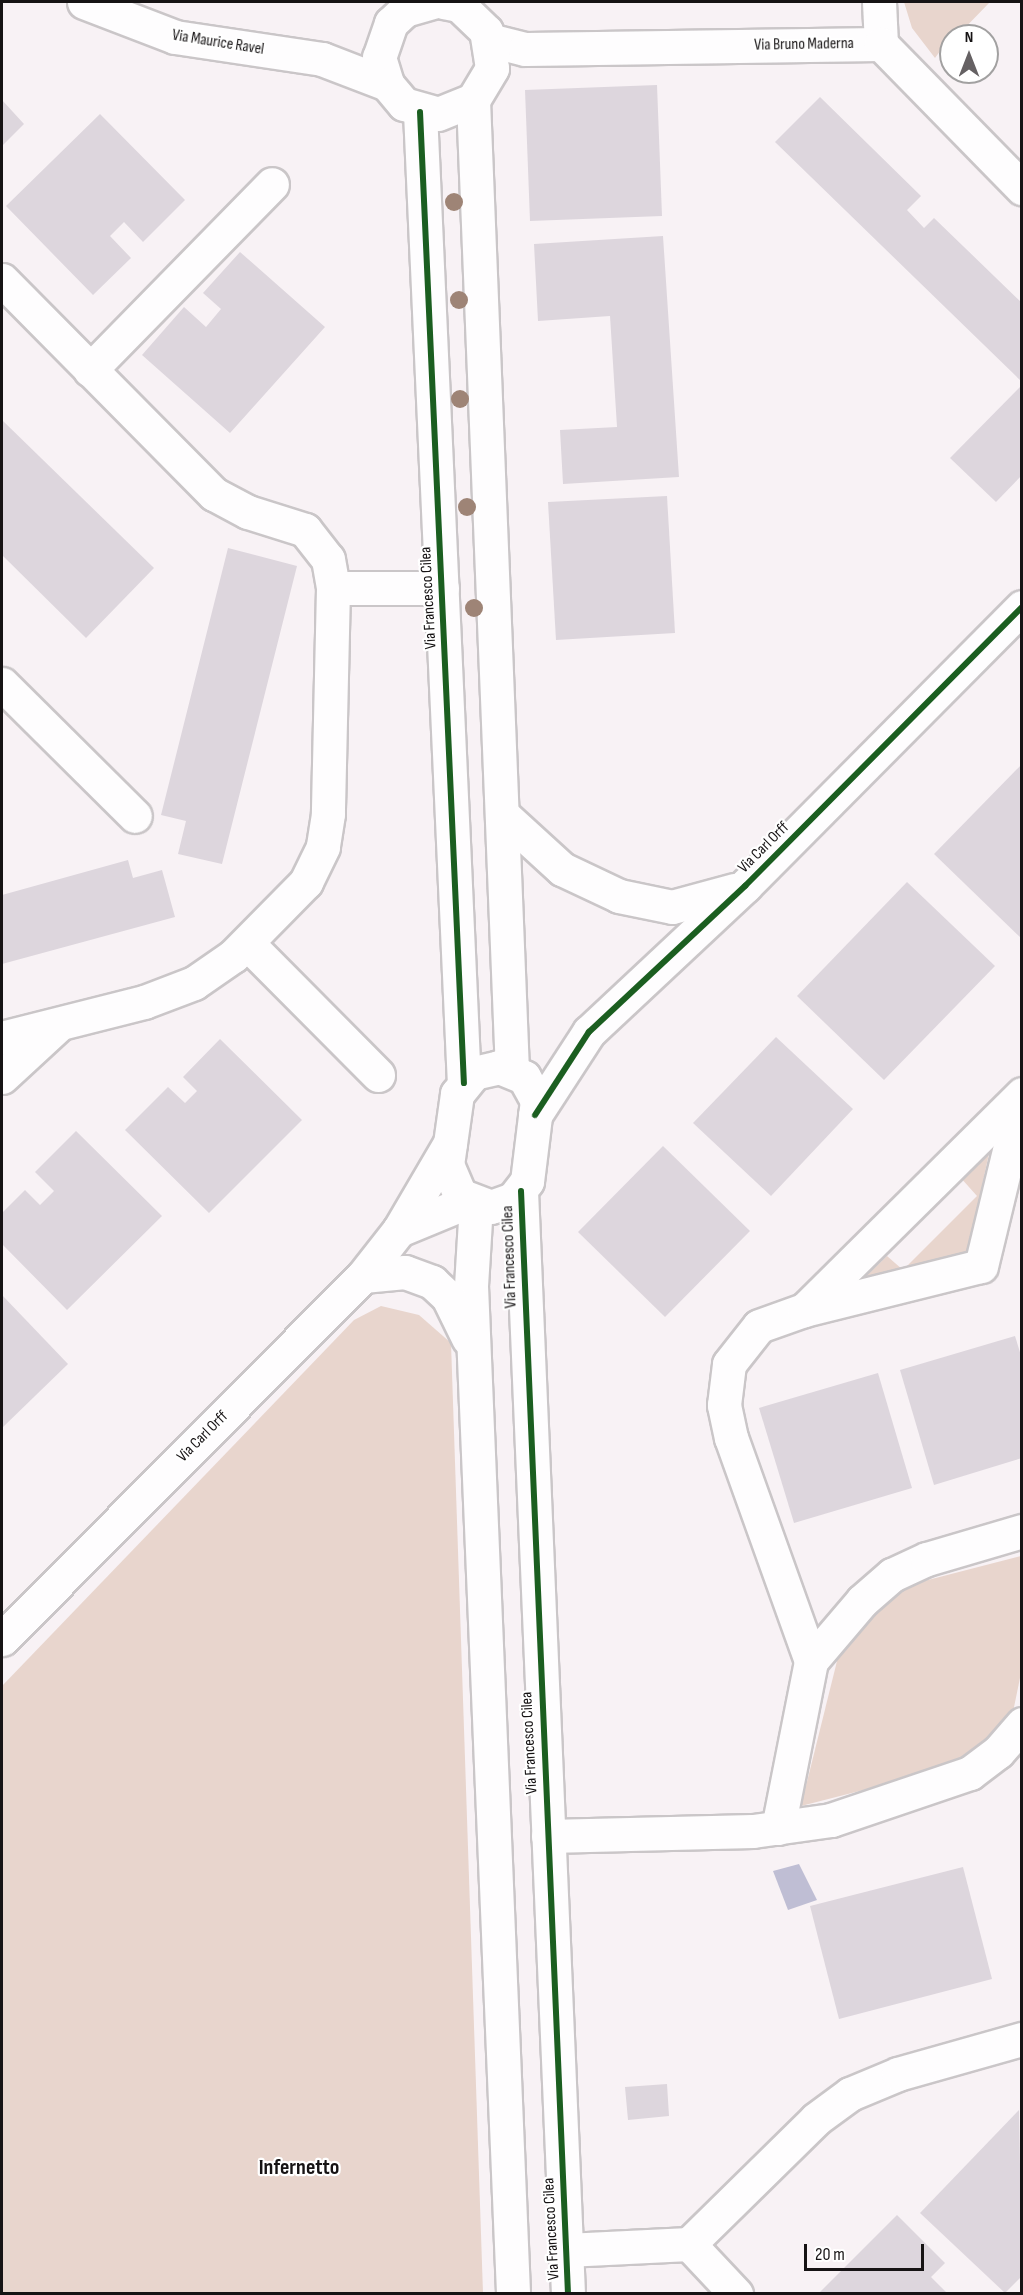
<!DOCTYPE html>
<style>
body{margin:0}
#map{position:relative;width:1023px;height:2295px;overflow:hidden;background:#f8f2f5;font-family:"Sofia Sans Condensed",sans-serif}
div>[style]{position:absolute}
.green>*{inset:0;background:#e8d5cd}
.water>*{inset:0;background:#bfbed4}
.building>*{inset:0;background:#ddd6dd}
.roads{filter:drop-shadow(2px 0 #cac6c8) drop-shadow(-2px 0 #cac6c8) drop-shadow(0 2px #cac6c8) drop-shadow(0 -2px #cac6c8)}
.minor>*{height:33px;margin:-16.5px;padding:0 16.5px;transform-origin:16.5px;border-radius:16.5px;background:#fefdfe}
.cycleway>*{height:6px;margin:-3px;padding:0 3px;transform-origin:3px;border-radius:3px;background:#1b5e20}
.trees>*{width:18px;height:18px;margin:-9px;border-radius:50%;background:#9e8476}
span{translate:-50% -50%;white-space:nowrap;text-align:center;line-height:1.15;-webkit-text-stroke:4.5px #fff;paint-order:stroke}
.street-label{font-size:16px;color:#161314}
.district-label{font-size:22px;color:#161314;font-weight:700}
.frame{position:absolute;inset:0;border:3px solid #161314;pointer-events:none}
.north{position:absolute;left:939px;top:24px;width:60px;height:60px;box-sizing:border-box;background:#fff;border:2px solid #a2a1a1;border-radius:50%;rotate:0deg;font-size:16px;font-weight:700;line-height:24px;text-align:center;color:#161314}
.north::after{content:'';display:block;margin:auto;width:21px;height:27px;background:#656163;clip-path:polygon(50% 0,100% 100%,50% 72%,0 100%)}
.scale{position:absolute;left:804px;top:2244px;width:120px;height:27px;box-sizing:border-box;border:3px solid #161314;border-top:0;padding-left:8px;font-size:18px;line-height:21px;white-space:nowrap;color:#161314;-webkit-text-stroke:4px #fff;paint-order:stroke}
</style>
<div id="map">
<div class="green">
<div style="clip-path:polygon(904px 2px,990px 2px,957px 36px,951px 36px,935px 58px,912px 28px)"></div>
<div style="clip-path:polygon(990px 1149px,968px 1250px,961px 1258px,859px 1283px,887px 1256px,903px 1270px,977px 1196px,960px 1177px)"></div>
<div style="clip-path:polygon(381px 1306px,419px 1315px,451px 1343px,483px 2293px,2px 2293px,2px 1686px,354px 1320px)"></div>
<div style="clip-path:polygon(1021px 1556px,1021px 1673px,1013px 1712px,965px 1764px,801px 1806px,841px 1645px,893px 1589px)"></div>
</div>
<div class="water">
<div style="clip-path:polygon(799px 1864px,817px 1900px,788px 1910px,773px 1871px)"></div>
</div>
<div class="building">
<div style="clip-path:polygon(657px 85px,662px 216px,530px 221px,525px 90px)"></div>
<div style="clip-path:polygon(820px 97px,921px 196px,907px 210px,924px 228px,934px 218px,1022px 303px,1022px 382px,775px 142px)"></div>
<div style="clip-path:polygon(2px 100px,24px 124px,2px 146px)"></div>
<div style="clip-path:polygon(100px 114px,185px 200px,143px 242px,124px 222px,110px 236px,131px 258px,93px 295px,6px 206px)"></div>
<div style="clip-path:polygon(663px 236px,679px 477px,563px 484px,560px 430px,617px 427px,610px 316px,538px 321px,534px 244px)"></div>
<div style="clip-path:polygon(240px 252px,325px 327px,230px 433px,142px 355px,184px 307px,206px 327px,221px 309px,203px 293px)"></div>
<div style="clip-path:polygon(1022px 385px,1022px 475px,996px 502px,950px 458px)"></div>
<div style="clip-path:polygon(2px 420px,154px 568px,86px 638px,2px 555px)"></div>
<div style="clip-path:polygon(667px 496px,675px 633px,556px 640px,548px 502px)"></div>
<div style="clip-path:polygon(228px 548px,297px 566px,222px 864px,178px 854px,186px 821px,161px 815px)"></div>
<div style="clip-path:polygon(1022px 764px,1022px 939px,934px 854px)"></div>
<div style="clip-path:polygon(128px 860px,133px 878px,162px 870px,175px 917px,2px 964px,2px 895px)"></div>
<div style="clip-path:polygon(907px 882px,995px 966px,884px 1080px,797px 996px)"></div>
<div style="clip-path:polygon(776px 1037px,853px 1109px,771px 1196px,693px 1123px)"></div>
<div style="clip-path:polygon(220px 1039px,302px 1120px,209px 1213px,125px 1130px,168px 1087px,185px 1103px,197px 1091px,183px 1077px)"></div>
<div style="clip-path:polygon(76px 1131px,162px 1216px,67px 1310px,2px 1244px,2px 1213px,25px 1190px,40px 1205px,54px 1191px,35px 1172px)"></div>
<div style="clip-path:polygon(663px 1146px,750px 1231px,665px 1317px,578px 1232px)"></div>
<div style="clip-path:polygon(2px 1295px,68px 1364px,2px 1428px)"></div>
<div style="clip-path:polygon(1015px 1336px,1022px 1359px,1022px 1458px,934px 1485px,900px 1370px)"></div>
<div style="clip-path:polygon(878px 1373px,912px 1488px,794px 1523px,759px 1408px)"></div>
<div style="clip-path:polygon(963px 1867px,992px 1979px,839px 2019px,810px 1906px)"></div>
<div style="clip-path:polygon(667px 2084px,669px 2116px,628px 2120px,625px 2087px)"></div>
<div style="clip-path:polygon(1019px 2110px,1022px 2276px,1005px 2293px,920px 2213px)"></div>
<div style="clip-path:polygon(897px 2215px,945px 2263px,931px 2277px,948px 2294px,818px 2294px)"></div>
</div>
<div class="roads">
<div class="minor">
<div style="left:84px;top:2px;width:97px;rotate:21deg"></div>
<div style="left:175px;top:37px;width:149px;rotate:8.5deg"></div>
<div style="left:322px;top:59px;width:70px;rotate:21deg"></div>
<div style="left:433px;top:2px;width:29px;rotate:164deg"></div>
<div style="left:405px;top:10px;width:19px;rotate:137deg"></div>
<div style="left:391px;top:23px;width:36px;rotate:109deg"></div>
<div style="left:379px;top:57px;width:28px;rotate:73deg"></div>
<div style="left:387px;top:84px;width:26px;rotate:50deg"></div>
<div style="left:404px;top:104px;width:35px;rotate:16deg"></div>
<div style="left:438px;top:114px;width:38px;rotate:-22deg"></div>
<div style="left:473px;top:100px;width:37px;rotate:-59deg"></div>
<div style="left:492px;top:68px;width:37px;rotate:-99deg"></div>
<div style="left:486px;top:31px;width:37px;rotate:-136deg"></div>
<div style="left:459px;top:5px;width:16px;rotate:-169deg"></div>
<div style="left:879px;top:2px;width:42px;rotate:87.3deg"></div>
<div style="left:489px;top:40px;width:37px;rotate:14deg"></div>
<div style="left:525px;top:49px;width:356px;rotate:-0.8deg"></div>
<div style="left:881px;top:44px;width:202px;rotate:45.6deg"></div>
<div style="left:473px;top:100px;width:972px;rotate:87.7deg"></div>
<div style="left:420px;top:112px;width:972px;rotate:87.41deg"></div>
<div style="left:2px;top:280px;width:301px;rotate:45.3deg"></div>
<div style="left:214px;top:494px;width:38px;rotate:28deg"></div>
<div style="left:248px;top:512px;width:60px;rotate:17.5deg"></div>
<div style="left:305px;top:530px;width:37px;rotate:52deg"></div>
<div style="left:328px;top:559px;width:29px;rotate:80deg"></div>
<div style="left:333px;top:588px;width:226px;rotate:91.3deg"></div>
<div style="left:328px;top:814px;width:33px;rotate:99deg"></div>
<div style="left:323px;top:847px;width:39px;rotate:116deg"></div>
<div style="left:306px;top:882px;width:104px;rotate:134.6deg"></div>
<div style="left:233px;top:956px;width:47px;rotate:145.3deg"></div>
<div style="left:194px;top:983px;width:53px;rotate:159.2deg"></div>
<div style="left:144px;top:1002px;width:146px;rotate:165.8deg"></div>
<div style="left:90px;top:370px;width:260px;rotate:-45.6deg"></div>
<div style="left:333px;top:588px;width:109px"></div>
<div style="left:2px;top:684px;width:187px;rotate:44.8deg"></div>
<div style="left:504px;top:816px;width:79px;rotate:42.4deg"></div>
<div style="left:562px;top:869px;width:63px;rotate:25.3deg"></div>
<div style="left:619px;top:896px;width:54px;rotate:11.7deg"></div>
<div style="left:672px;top:907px;width:64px;rotate:-15.3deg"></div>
<div style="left:247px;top:943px;width:186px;rotate:45.2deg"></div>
<div style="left:499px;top:1067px;width:27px;rotate:22deg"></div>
<div style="left:524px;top:1077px;width:26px;rotate:61deg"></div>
<div style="left:537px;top:1100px;width:82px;rotate:97deg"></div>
<div style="left:527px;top:1181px;width:23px;rotate:128deg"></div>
<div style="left:513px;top:1199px;width:23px;rotate:160deg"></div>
<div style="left:491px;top:1207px;width:33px;rotate:-159deg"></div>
<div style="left:460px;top:1195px;width:33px;rotate:-113deg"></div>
<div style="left:447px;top:1165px;width:72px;rotate:-82deg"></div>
<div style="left:457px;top:1094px;width:27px;rotate:-51deg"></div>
<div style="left:474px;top:1073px;width:26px;rotate:-13deg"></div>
<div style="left:2px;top:1077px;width:75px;rotate:-42.8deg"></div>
<div style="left:535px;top:1115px;width:99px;rotate:-57deg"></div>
<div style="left:589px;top:1032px;width:214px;rotate:-43.1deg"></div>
<div style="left:745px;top:886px;width:393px;rotate:-45.2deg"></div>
<div style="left:521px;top:1191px;width:1104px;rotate:87.56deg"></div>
<div style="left:476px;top:1204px;width:82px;rotate:93.5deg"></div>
<div style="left:471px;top:1286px;width:1009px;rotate:87.61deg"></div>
<div style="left:399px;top:1230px;width:76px;rotate:-22.5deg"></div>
<div style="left:363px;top:1276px;width:42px;rotate:-5.4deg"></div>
<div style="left:405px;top:1272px;width:29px;rotate:20deg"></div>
<div style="left:432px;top:1282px;width:22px;rotate:43deg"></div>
<div style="left:448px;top:1297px;width:46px;rotate:64deg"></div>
<div style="left:804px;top:1310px;width:182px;rotate:-14deg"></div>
<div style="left:981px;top:1266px;width:174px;rotate:-76.4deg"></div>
<div style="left:2px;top:1639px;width:512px;rotate:-45.16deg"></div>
<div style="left:363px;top:1276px;width:58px;rotate:-52deg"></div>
<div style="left:399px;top:1230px;width:101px;rotate:-59.6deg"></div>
<div style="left:811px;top:1661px;width:237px;rotate:-109.7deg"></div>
<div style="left:731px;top:1438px;width:34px;rotate:-102deg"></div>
<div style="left:724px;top:1405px;width:41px;rotate:-83deg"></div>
<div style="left:729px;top:1364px;width:48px;rotate:-51.7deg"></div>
<div style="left:759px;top:1326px;width:48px;rotate:-19.6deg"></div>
<div style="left:804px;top:1310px;width:307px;rotate:-44.7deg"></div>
<div style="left:778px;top:1828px;width:170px;rotate:-78.8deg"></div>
<div style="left:811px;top:1661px;width:79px;rotate:-49.6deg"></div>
<div style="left:862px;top:1601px;width:40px;rotate:-41deg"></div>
<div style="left:892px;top:1575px;width:38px;rotate:-25deg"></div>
<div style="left:927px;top:1559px;width:99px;rotate:-16.4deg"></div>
<div style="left:548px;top:1836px;width:205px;rotate:-1.4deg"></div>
<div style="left:753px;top:1831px;width:79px;rotate:-8deg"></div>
<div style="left:831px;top:1820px;width:147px;rotate:-18.7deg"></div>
<div style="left:970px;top:1773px;width:35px;rotate:-37deg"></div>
<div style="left:998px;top:1752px;width:37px;rotate:-49deg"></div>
<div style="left:689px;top:2244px;width:69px;rotate:46.8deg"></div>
<div style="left:566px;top:2250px;width:123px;rotate:-2.8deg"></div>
<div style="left:689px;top:2244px;width:178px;rotate:-44.5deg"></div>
<div style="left:816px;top:2119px;width:42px;rotate:-36.3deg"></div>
<div style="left:850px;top:2094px;width:52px;rotate:-22.6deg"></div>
<div style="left:898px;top:2074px;width:129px;rotate:-15.8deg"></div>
</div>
</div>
<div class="cycleway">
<div style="left:420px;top:112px;width:972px;rotate:87.41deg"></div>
<div style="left:535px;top:1115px;width:99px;rotate:-57deg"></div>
<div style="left:589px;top:1032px;width:214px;rotate:-43.1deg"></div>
<div style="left:745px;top:886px;width:393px;rotate:-45.2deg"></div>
<div style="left:521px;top:1191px;width:1104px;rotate:87.56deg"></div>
</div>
<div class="trees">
<div style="left:454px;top:202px"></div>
<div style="left:459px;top:300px"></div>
<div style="left:460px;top:399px"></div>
<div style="left:467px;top:507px"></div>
<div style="left:474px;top:608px"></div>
</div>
<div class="street-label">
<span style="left:218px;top:43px;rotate:9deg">Via Maurice Ravel</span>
<span style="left:804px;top:45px;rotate:-1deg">Via Bruno Maderna</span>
<span style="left:429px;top:598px;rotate:-93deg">Via Francesco Cilea</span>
<span style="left:764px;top:848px;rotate:-45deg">Via Carl Orff</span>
<span style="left:510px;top:1257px;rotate:-92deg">Via Francesco Cilea</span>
<span style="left:203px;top:1437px;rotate:-45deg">Via Carl Orff</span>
<span style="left:530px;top:1743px;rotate:-93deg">Via Francesco Cilea</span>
<span style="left:552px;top:2229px;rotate:-93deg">Via Francesco Cilea</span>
</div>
<div class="district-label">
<span style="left:299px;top:2168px">Infernetto</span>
</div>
<div class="frame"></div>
<div class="north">N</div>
<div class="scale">20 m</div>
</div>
